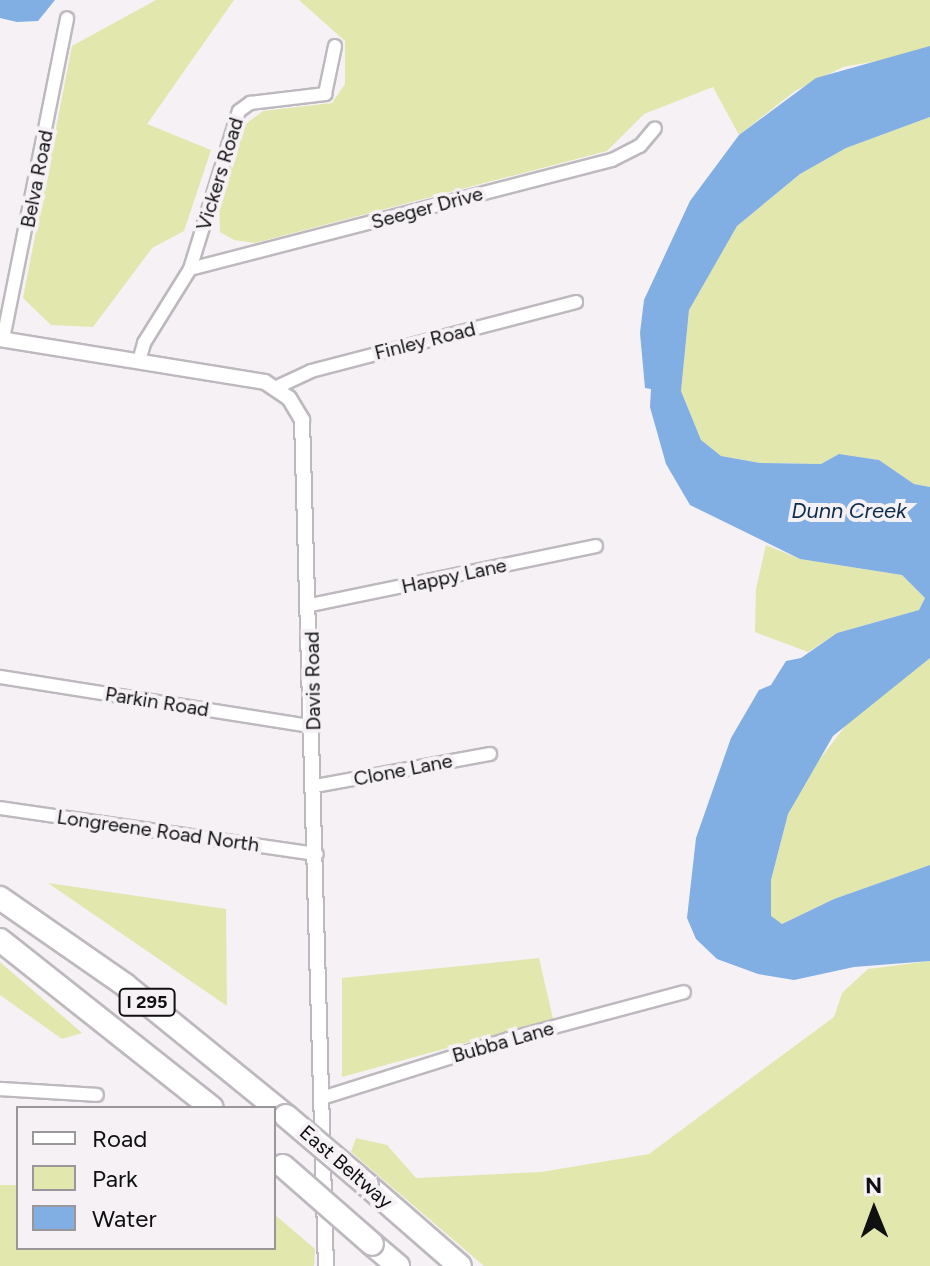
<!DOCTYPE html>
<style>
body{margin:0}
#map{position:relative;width:930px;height:1266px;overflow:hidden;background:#f5f1f5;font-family:Figtree,sans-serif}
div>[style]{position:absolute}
.green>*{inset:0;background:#e2e7ae}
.water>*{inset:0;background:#81aee3}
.roads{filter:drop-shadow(2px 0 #bdb9be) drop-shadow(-2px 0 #bdb9be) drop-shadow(0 2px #bdb9be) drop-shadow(0 -2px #bdb9be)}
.minor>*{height:12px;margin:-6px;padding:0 6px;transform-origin:6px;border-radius:6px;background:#fff}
.tertiary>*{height:14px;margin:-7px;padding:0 7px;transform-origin:7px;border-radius:7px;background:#fff}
.motorway>*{height:22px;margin:-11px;padding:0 11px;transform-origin:11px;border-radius:11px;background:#fff}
.bridges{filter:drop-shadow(2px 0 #bdb9be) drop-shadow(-2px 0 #bdb9be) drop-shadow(0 2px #bdb9be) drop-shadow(0 -2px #bdb9be)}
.motorway-bridge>*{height:22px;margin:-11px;padding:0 11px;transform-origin:11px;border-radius:11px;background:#fff}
span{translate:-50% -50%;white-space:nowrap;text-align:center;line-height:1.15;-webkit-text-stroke:8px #f5f1f5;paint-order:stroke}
.shield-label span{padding:2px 6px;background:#f5f1f5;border:2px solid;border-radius:6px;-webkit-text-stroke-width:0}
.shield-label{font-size:18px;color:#100f11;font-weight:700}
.street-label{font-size:20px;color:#100f11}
.water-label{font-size:22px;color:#0c2c4e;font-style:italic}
.legend{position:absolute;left:16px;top:1106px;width:260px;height:144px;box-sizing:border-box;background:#f5f1f5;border:2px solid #99979a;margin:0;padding:10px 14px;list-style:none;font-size:24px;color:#100f11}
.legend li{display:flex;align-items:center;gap:16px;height:40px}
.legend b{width:40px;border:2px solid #99979a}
.north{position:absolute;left:834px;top:1170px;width:80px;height:80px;-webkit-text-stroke:6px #f5f1f5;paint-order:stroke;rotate:359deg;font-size:22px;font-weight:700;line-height:32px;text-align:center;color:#100f11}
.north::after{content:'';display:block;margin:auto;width:28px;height:36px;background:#100f11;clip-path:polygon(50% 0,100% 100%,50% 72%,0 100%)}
</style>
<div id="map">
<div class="green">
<div style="clip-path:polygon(156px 0,234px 0,147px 124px,211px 150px,184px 231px,152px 248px,93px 327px,51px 325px,23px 298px,72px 46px)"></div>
<div style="clip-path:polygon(299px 0,930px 0,930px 46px,912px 55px,843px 67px,795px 91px,739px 135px,713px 87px,644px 114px,607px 151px,255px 243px,234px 240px,220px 232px,219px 201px,243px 126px,263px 111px,332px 103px,345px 84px,345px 41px)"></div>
<div style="clip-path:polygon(930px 117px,930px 487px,914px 484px,879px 460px,839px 454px,821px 464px,760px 463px,721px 456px,701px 440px,681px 391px,689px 310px,710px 267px,737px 226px,800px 174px,846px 148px)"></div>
<div style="clip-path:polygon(766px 545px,800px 559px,902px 575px,925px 598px,919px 610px,837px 633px,808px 652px,755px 632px,756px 589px)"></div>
<div style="clip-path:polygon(930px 658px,930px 865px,834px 899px,782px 924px,771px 917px,771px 880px,788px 814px,806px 777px,853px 716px)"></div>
<div style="clip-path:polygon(48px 883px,226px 909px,227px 1006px)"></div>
<div style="clip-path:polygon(539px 958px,553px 1019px,342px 1077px,342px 978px)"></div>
<div style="clip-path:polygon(930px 961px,930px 1266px,484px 1266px,351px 1152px,356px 1138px,387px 1145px,416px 1178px,541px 1172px,649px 1154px,834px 1017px,842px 993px,868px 969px)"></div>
<div style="clip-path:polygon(0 962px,82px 1033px,62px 1039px,0 995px)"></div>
<div style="clip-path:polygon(0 1185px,18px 1185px,18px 1248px,274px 1248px,274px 1214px,315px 1249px,314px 1266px,0 1266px)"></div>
</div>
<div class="water">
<div style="clip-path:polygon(0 0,55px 0,38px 21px,17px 22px,0 18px)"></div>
<div style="clip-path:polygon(930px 46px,930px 117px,846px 148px,800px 174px,737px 226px,689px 310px,681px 391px,701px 440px,721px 456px,760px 463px,821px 464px,839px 454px,879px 460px,914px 484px,930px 487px,930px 658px,833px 736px,788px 814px,771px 880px,771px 916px,782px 924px,834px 899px,930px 865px,930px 961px,854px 967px,794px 980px,758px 974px,717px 959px,696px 939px,687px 918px,696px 838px,731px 738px,759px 690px,771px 685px,786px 661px,801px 658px,837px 633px,919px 610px,925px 598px,902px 575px,800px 559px,690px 505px,666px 464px,650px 407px,651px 389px,645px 388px,640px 333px,644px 300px,690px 201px,739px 135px,816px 78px)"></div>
</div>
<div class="roads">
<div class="minor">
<div style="left:190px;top:269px;width:436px;rotate:-14.5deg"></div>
<div style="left:612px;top:160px;width:31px;rotate:-27deg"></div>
<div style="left:640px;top:146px;width:23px;rotate:-50deg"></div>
<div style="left:3px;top:339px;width:327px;rotate:-78.7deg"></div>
<div style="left:139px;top:361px;width:19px;rotate:-74deg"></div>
<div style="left:144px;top:343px;width:87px;rotate:-58.1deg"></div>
<div style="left:190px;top:269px;width:165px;rotate:-72.8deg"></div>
<div style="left:239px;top:111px;width:14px;rotate:-36deg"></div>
<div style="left:250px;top:103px;width:76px;rotate:-6.8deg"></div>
<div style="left:325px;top:94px;width:49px;rotate:-78.2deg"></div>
<div style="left:277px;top:387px;width:38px;rotate:-25deg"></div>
<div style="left:311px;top:371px;width:274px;rotate:-14.6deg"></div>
<div style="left:311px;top:605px;width:291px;rotate:-11.7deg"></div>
<div style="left:0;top:677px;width:318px;rotate:9deg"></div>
<div style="left:315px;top:786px;width:178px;rotate:-10.4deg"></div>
<div style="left:0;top:808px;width:320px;rotate:8.3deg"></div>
<div style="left:0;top:1089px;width:97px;rotate:3.5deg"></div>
<div style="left:322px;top:1098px;width:196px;rotate:-17.5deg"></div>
<div style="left:509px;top:1039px;width:181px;rotate:-15deg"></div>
</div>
<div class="tertiary">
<div style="left:0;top:339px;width:268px;rotate:9.2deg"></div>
<div style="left:265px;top:382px;width:29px;rotate:34deg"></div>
<div style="left:289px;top:398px;width:26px;rotate:59deg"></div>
<div style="left:302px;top:420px;width:846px;rotate:88.38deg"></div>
</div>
<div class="motorway">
<div style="left:0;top:898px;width:152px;rotate:34.8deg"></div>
<div style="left:125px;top:985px;width:208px;rotate:39.1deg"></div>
<div style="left:0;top:940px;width:270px;rotate:38.4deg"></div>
<div style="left:367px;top:1185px;width:123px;rotate:41.1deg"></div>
<div style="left:372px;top:1244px;width:34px;rotate:40deg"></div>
</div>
</div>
<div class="bridges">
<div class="motorway-bridge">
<div style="left:286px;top:1116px;width:106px;rotate:40.4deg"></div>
<div style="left:283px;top:1166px;width:118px;rotate:41.2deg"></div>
</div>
</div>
<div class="shield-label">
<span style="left:147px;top:1002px">I 295</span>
</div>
<div class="street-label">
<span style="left:220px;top:174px;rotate:-73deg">Vickers Road</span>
<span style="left:37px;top:179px;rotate:-79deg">Belva Road</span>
<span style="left:427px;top:208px;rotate:-15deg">Seeger Drive</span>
<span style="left:425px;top:341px;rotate:-14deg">Finley Road</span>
<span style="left:454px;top:576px;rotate:-12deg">Happy Lane</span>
<span style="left:313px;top:681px;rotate:-91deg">Davis Road</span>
<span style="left:157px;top:702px;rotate:9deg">Parkin Road</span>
<span style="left:403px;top:770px;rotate:-11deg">Clone Lane</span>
<span style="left:158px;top:831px;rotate:8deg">Longreene Road North</span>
<span style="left:503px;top:1042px;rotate:-16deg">Bubba Lane</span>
<span style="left:346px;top:1167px;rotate:41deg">East Beltway</span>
</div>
<div class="water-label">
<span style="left:849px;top:511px">Dunn Creek</span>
</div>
<ul class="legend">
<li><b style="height:10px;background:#fff"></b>Road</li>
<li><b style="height:22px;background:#e2e7ae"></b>Park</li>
<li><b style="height:22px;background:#81aee3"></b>Water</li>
</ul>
<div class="north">N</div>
</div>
